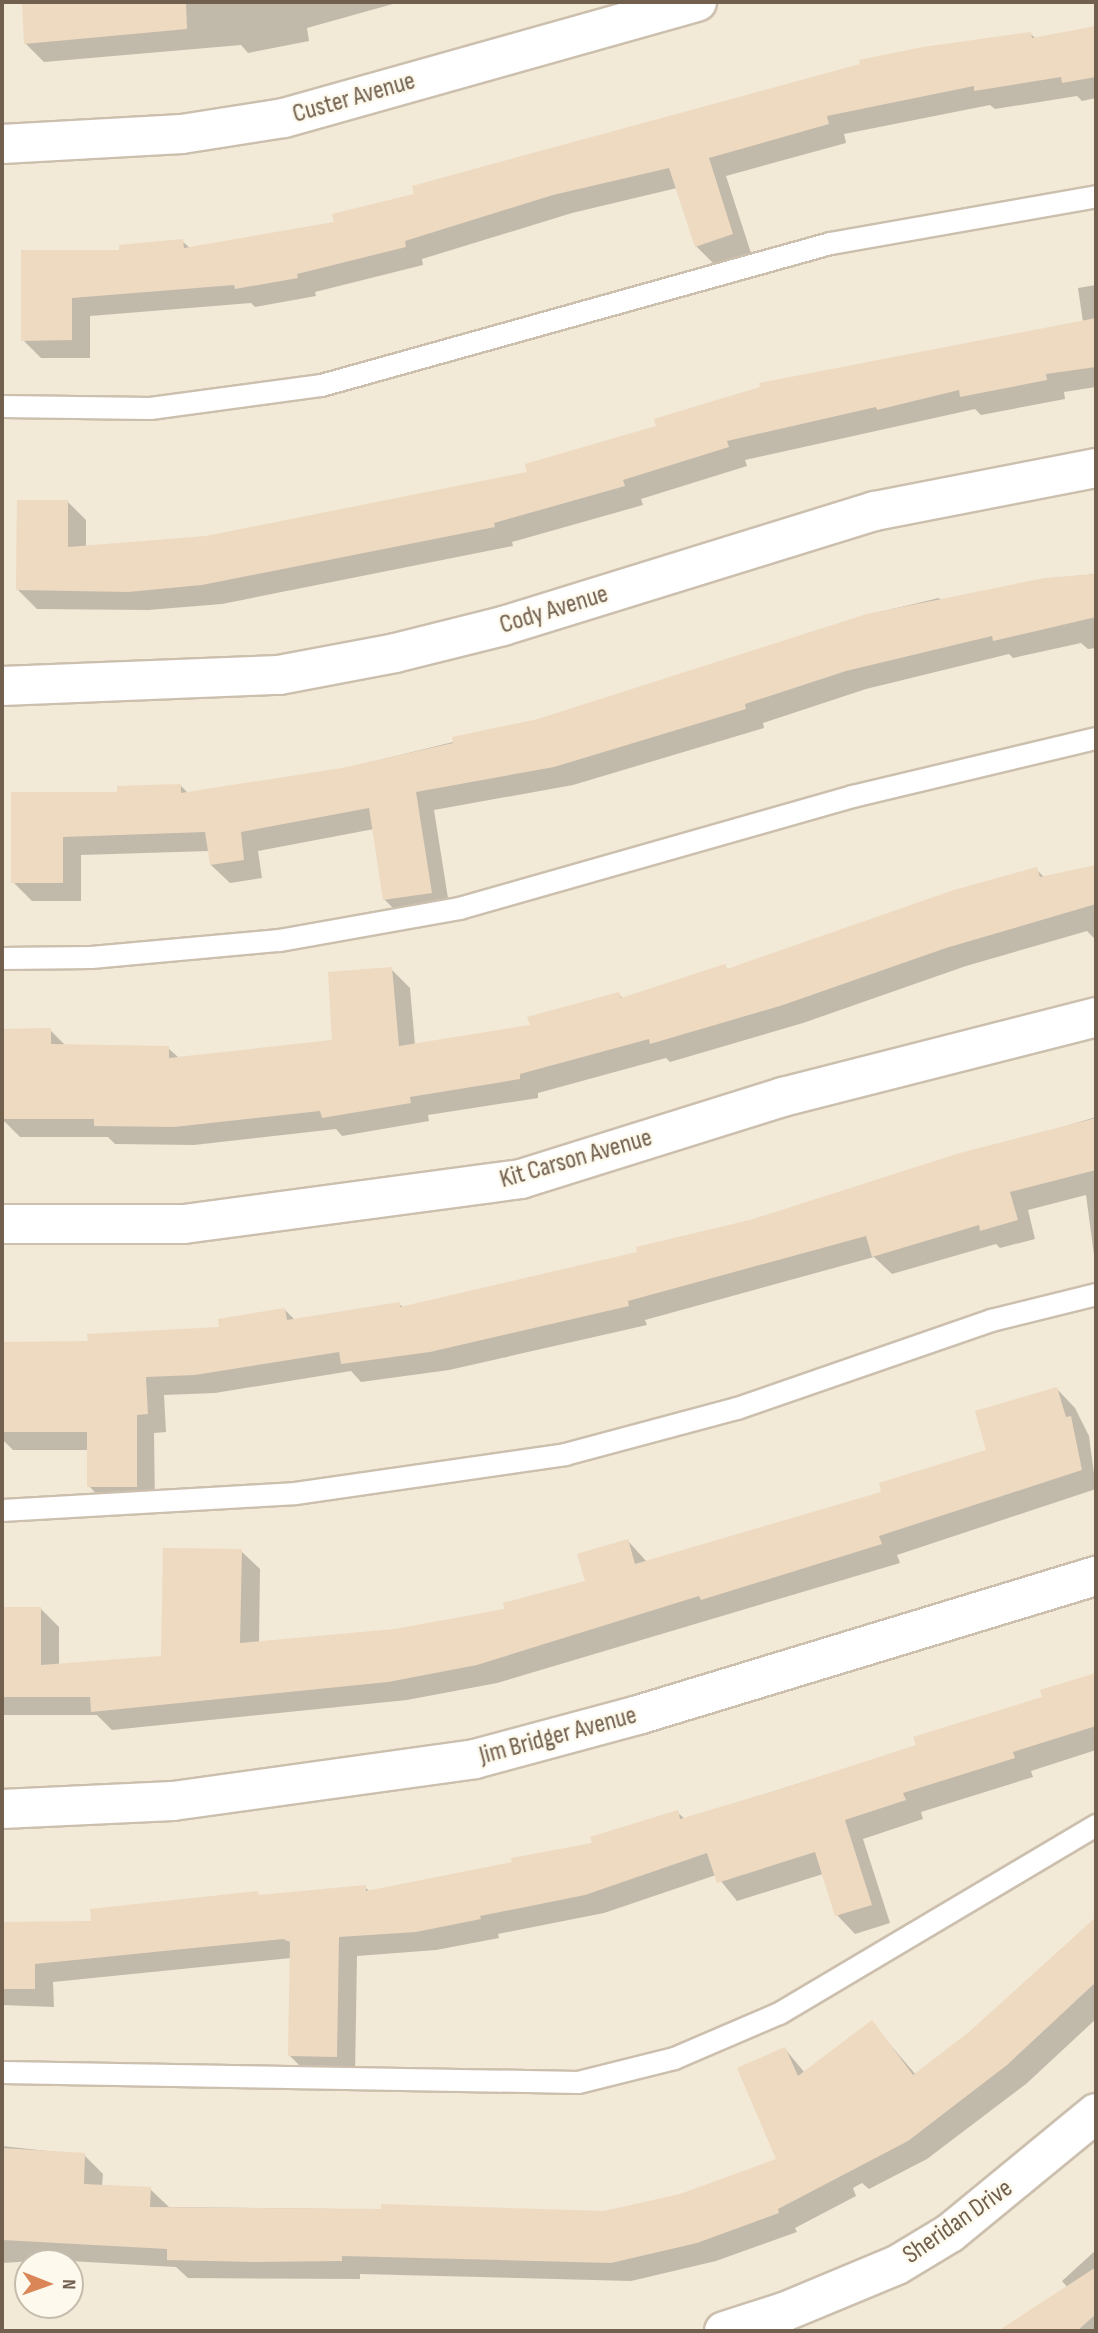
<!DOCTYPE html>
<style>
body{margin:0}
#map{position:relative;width:1098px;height:2333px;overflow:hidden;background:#fbf6e7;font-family:"Sofia Sans Condensed",sans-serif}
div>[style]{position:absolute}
.residential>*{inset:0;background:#f2e9d6}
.shadow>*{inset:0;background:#0003}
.building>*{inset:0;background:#eed9c1}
.roads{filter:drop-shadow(2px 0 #ccbfae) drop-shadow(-2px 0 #ccbfae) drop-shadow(0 2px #ccbfae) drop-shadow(0 -2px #ccbfae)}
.lane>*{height:21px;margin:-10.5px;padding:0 10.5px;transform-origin:10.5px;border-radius:10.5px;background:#fff}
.street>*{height:38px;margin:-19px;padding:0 19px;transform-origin:19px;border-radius:19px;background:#fff}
span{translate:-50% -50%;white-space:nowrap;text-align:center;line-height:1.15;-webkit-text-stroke:5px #fdf9ed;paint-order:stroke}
.street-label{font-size:26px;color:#72604e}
.frame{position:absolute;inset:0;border:4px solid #72604e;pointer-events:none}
.north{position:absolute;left:14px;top:2249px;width:70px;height:70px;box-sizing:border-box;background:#fdf9ed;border:2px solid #c5bcad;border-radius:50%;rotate:91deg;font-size:19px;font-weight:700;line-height:28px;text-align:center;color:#72604e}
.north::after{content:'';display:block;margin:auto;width:24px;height:32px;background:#da8657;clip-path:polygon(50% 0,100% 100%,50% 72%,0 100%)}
</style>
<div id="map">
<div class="residential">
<div style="clip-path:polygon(evenodd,2px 2px,1096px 2px,1096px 2331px,2px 2331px,2px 2px,28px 2263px,70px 2263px,70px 2305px,28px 2305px,28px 2263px)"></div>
</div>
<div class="shadow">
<div style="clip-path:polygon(24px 2px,400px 2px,307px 28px,309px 41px,248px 53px,241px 45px,44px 62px,25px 43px)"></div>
<div style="clip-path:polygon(1096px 28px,1096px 98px,1082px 101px,1077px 96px,995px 109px,990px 105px,844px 134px,846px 143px,726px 176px,751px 253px,715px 265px,696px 246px,677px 188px,572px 213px,422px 259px,423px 265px,315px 292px,316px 296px,255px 307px,251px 303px,90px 316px,90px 358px,41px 358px,23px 340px,121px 252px,182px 241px,190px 248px,336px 223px,1031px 34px,1036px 39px)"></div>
<div style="clip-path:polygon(1096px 285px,1096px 387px,1064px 392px,1065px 399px,981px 415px,975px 409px,745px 460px,747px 466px,641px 499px,643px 505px,512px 542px,513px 546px,222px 604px,148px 610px,37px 609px,18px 590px,67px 501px,86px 520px,86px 547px,206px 538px,529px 474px,1083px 322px,1078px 288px)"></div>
<div style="clip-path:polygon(1096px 574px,1096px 648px,1088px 649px,1081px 643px,1013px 658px,1009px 654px,866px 689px,763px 723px,764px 728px,573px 785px,434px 810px,450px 911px,403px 918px,385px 900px,374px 829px,258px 851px,262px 878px,230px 883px,211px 865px,209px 851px,81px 855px,81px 901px,32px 901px,13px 882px,13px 794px,119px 793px,180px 785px,188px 793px,343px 769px,538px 721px,867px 615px,939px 598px,944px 603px,1045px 579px)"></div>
<div style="clip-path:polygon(1096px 867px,1096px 940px,1087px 931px,966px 966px,803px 1023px,670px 1062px,666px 1058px,538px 1093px,538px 1098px,428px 1115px,429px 1121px,342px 1136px,336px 1129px,194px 1145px,115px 1144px,108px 1137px,20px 1137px,2px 1119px,2px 1030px,50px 1030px,66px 1046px,168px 1048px,179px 1058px,333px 1041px,391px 969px,410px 988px,415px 1045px,532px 1027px,619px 994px,623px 999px,725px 966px,729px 971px,1036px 869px,1045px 878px)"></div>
<div style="clip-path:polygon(1096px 1117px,1096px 1270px,1086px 1195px,1028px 1210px,1035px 1239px,1000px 1248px,996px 1244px,892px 1274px,874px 1257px,645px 1320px,647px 1325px,449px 1370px,361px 1382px,351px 1371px,215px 1393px,164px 1395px,166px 1432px,154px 1433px,155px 1505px,107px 1505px,89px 1486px,88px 1450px,13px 1450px,2px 1439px,2px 1344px,90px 1343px,221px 1329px,285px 1310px,295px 1320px,399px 1304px,404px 1308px,640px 1254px)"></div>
<div style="clip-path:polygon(1057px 1389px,1075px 1408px,1089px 1436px,1096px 1489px,897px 1555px,900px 1563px,497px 1683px,407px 1700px,112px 1730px,97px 1715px,2px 1715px,2px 1609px,40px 1608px,59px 1627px,59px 1666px,163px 1657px,241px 1551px,260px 1569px,259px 1643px,395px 1630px,506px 1610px,587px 1583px,628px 1541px,647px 1562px,884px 1493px,989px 1451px)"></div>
<div style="clip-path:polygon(1096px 1675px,1096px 1750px,1031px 1771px,1033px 1777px,921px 1812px,923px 1819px,863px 1839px,890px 1923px,855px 1934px,837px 1915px,823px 1874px,737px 1901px,716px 1875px,604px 1913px,498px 1934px,499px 1938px,436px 1950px,357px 1956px,355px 2075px,308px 2074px,289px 2055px,291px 1958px,53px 1982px,54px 2007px,2px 2005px,2px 1923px,93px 1923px,257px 1893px,261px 1897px,365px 1887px,370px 1892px,514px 1863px,595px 1844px,677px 1812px,685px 1819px,918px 1746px,1045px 1699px,1042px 1691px)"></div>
<div style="clip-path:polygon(1096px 1918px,1096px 2019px,1026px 2084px,927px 2159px,869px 2189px,862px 2183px,853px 2188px,856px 2196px,795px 2228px,797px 2232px,716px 2261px,631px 2281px,360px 2274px,360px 2279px,188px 2278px,176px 2267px,52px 2260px,2px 2263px,2px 2146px,84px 2155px,103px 2174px,102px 2186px,150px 2189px,169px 2207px,604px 2212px,680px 2196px,778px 2160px,785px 2049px,805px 2073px,871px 2022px,916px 2075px,970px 2034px)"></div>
<div style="clip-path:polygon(1096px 2250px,1096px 2331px,1002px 2331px,1068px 2288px,1062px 2281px)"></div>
</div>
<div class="building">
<div style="clip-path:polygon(22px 2px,186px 2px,187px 29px,24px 44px)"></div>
<div style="clip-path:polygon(1096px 26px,1096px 77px,1062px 83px,1061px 77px,974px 91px,974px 86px,827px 116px,829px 124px,709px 158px,733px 234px,695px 247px,669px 168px,553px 195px,405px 241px,406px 247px,297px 274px,298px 278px,235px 289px,234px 285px,72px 298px,72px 340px,21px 341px,21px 250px,119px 250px,119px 245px,183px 239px,184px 248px,334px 222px,332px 214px,414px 194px,412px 186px,860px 64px,859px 60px,923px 47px,1031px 32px,1032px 38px)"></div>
<div style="clip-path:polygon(1096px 318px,1096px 367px,1046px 374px,1047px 380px,960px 397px,959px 390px,877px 410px,876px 407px,727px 441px,729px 447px,623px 480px,625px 486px,494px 523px,495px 527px,202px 585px,128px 592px,16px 590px,17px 500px,68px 500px,68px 547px,206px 536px,527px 472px,525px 464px,656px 426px,654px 419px,760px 387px,759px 383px)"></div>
<div style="clip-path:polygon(1096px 574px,1096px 617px,993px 641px,992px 636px,846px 671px,745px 704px,746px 709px,554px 767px,416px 792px,432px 893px,383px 900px,369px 808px,241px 832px,244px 860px,210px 865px,205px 832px,63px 837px,63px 883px,11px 883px,11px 792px,117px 792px,117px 786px,181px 784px,181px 793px,342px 768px,453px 743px,452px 737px,538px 719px,867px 614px,1045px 578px)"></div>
<div style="clip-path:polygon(1096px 865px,1096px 904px,946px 948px,783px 1005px,650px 1044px,649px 1039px,520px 1074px,520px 1079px,410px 1097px,411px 1103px,322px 1118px,320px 1111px,174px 1127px,94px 1126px,94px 1119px,2px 1119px,2px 1029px,51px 1028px,51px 1044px,169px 1046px,169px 1058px,332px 1040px,328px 972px,392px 967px,399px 1046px,530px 1025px,527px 1017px,619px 992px,621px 998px,725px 964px,727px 969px,954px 890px,1037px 867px,1040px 877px)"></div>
<div style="clip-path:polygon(1096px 1118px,1096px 1170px,1010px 1192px,1018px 1220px,980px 1231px,979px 1225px,872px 1257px,866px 1236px,628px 1301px,629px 1306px,430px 1352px,341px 1364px,339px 1352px,195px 1375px,146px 1377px,148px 1414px,137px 1415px,137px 1487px,87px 1487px,87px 1432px,2px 1432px,2px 1342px,88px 1341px,87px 1334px,219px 1327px,218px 1319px,285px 1308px,287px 1320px,400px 1302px,400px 1307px,637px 1252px,636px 1247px,750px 1220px,960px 1153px)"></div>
<div style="clip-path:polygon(1057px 1387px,1066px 1417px,1071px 1416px,1082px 1470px,879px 1536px,882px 1544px,701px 1600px,699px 1596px,477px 1665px,388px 1682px,91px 1712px,90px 1697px,2px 1697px,2px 1607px,41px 1607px,41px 1665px,161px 1656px,163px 1548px,242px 1549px,240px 1643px,395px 1629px,504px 1609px,503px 1603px,585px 1581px,577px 1554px,628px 1539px,635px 1564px,881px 1492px,879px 1483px,986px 1450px,975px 1411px)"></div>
<div style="clip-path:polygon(1096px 1673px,1096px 1726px,1013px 1752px,1015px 1758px,903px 1793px,906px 1800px,845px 1820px,872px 1905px,835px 1916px,815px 1852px,717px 1883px,707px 1853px,585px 1895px,480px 1916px,481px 1919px,416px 1932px,339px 1937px,337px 2057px,288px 2056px,290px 1942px,283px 1939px,35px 1964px,35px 1989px,2px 1989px,2px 1922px,91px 1921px,90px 1909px,258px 1891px,259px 1895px,366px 1885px,366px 1891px,512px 1862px,511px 1858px,592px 1843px,590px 1837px,678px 1810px,680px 1819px,781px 1789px,916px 1745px,913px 1737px,1042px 1697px,1040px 1690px)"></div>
<div style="clip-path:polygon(1096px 1917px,1096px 1982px,1007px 2065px,908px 2141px,778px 2209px,779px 2213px,697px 2243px,611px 2263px,342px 2256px,342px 2261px,254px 2262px,167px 2260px,167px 2249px,2px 2240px,2px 2148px,85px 2153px,84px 2184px,151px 2187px,150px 2207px,381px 2209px,381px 2204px,604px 2211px,680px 2194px,776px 2159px,737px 2068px,785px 2047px,798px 2076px,872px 2020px,913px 2075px,969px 2032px)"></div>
<div style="clip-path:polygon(1096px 2267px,1096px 2314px,1077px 2331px,998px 2331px)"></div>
</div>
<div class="roads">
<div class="lane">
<div style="left:2px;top:406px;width:148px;rotate:0.8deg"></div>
<div style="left:150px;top:408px;width:173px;rotate:-7.7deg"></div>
<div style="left:321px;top:385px;width:528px;rotate:-15.59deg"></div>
<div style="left:830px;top:243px;width:270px;rotate:-10deg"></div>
<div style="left:2px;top:958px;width:89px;rotate:-0.6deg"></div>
<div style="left:91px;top:957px;width:189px;rotate:-5.2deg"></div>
<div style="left:279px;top:940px;width:183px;rotate:-10.1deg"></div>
<div style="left:459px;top:908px;width:409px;rotate:-15.9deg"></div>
<div style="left:852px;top:796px;width:251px;rotate:-13.4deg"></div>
<div style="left:2px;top:1510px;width:293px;rotate:-3.3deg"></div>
<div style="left:295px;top:1493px;width:273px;rotate:-8.2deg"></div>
<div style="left:565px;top:1454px;width:178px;rotate:-15deg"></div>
<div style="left:737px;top:1408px;width:269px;rotate:-19.1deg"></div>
<div style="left:991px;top:1320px;width:108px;rotate:-13.9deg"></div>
<div style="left:2px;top:2072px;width:576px;rotate:0.99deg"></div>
<div style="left:578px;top:2082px;width:99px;rotate:-14deg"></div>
<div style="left:674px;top:2058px;width:114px;rotate:-23.2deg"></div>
<div style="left:779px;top:2013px;width:369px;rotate:-30.7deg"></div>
</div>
<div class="street">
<div style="left:2px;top:144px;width:180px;rotate:-3.2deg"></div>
<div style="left:182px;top:134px;width:103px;rotate:-8.9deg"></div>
<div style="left:284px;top:118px;width:429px;rotate:-15.7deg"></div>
<div style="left:2px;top:686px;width:277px;rotate:-2.3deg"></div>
<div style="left:279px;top:675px;width:118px;rotate:-10.7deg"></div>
<div style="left:395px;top:653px;width:111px;rotate:-14deg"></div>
<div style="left:503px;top:626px;width:389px;rotate:-17.2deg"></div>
<div style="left:875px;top:511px;width:225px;rotate:-11deg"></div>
<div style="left:2px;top:1224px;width:182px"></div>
<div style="left:184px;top:1224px;width:340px;rotate:-7.6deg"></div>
<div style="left:521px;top:1179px;width:275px;rotate:-17.4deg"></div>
<div style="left:783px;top:1097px;width:323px;rotate:-14.3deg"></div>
<div style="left:2px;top:1809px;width:171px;rotate:-2.7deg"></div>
<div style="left:173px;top:1801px;width:305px;rotate:-7.9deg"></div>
<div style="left:475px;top:1759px;width:169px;rotate:-15.1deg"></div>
<div style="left:638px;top:1715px;width:479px;rotate:-16.9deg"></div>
<div style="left:724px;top:2331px;width:63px;rotate:-17.6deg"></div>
<div style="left:784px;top:2312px;width:122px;rotate:-22.6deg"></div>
<div style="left:897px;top:2265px;width:62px;rotate:-31.1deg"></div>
<div style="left:950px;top:2233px;width:189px;rotate:-39.4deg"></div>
</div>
</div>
<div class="street-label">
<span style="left:354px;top:98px;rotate:-16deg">Custer Avenue</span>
<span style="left:554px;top:610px;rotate:-17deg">Cody Avenue</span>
<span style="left:576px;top:1159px;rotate:-16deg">Kit Carson Avenue</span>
<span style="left:558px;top:1736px;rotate:-15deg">Jim Bridger Avenue</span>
<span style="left:958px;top:2222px;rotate:-35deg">Sheridan Drive</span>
</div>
<div class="frame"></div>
<div class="north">N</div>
</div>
